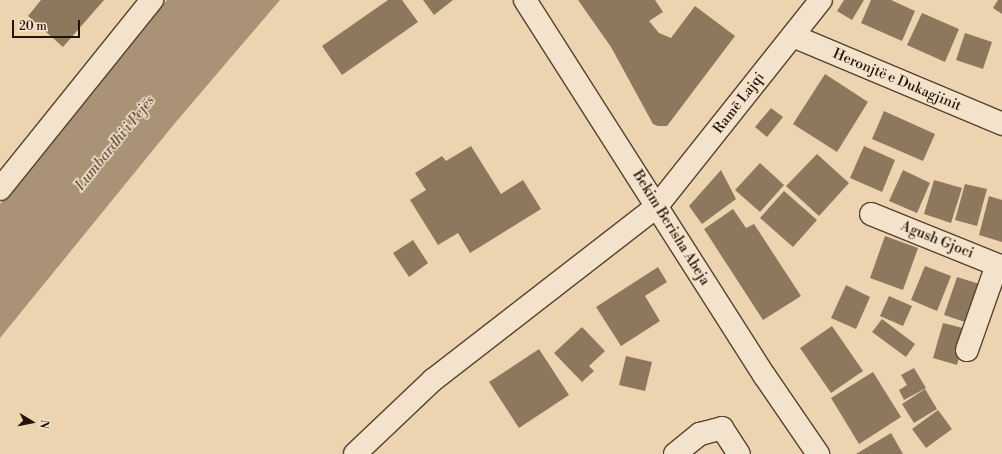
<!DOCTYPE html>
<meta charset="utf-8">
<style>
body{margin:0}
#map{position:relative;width:1002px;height:454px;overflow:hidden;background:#edd4b0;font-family:"Libre Bodoni",serif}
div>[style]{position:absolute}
.water>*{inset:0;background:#a99276}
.building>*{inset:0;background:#8d775d}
.roads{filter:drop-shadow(1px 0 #56422f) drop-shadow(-1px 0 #56422f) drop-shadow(0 1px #56422f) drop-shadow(0 -1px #56422f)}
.minor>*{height:22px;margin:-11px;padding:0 11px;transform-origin:11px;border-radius:11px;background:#f3e3cc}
span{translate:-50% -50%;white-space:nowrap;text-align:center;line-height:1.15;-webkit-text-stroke:3px #f3e3cc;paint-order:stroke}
.street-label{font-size:14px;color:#241204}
.water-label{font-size:15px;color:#594532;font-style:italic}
.north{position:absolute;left:12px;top:402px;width:40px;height:40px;-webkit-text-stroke:3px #f3e3cc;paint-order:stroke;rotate:100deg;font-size:11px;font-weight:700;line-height:16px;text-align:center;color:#241204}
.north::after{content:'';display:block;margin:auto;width:14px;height:18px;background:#241204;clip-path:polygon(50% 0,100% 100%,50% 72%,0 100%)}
.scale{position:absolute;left:12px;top:20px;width:68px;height:18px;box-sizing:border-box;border:2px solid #241204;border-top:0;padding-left:5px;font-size:12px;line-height:14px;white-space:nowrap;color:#241204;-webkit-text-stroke:3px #f3e3cc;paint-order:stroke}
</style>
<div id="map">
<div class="water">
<div style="clip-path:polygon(167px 0,280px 0,175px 123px,0 338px,0 204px)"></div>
</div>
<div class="building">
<div style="clip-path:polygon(41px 0,104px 0,63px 47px,28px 16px)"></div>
<div style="clip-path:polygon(388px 0,402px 0,418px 22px,342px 75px,322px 46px)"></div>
<div style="clip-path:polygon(423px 0,453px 0,434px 15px)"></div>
<div style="clip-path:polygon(578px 0,655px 0,663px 12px,649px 21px,659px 33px,671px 38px,695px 6px,735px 36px,667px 126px,658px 126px,653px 124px,611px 47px)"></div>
<div style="clip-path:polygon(844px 0,864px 0,852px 20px,837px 11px)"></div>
<div style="clip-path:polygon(871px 0,891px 0,915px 11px,902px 41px,861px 23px)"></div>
<div style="clip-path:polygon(998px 0,1002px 0,1002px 14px,993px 8px)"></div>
<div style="clip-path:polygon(922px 13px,959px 29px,945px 62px,907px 45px)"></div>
<div style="clip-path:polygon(965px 33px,992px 42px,983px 69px,956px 60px)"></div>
<div style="clip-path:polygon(825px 74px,868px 102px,837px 152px,793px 124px)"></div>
<div style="clip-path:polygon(771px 108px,783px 117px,767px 137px,755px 127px)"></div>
<div style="clip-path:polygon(884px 111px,935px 134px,923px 161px,872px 139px)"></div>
<div style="clip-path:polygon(471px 146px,501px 194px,523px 180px,541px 209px,470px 253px,458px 233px,438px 245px,410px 200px,426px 190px,415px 173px,442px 156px,446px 161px)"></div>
<div style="clip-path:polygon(864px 146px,895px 160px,882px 192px,850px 178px)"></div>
<div style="clip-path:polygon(817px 154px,849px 183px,819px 216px,786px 186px)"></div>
<div style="clip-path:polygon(760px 163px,784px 185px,760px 212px,735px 190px)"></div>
<div style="clip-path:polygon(721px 170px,736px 199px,702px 224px,689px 206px)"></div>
<div style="clip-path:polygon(903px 170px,930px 183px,917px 213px,889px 201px)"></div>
<div style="clip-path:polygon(934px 180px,962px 188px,951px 223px,924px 214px)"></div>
<div style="clip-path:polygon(965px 184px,987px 189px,977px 226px,955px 220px)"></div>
<div style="clip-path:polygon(784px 191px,817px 220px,793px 247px,760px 218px)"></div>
<div style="clip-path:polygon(989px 196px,1002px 200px,1002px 242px,979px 235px)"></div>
<div style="clip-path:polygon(733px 209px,746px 228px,754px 224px,801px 296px,763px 320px,704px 229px)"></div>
<div style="clip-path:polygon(885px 236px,918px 248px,903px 290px,870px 278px)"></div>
<div style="clip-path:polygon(413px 240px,428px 263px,409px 277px,393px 253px)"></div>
<div style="clip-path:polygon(925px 266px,951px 276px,937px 311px,911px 300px)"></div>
<div style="clip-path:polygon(658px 267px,667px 282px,645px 296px,660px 321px,621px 346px,596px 307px)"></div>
<div style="clip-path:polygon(957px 277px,986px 286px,974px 325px,944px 315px)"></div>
<div style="clip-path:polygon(846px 285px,870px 297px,856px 329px,831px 318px)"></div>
<div style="clip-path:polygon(889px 296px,912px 306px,903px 326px,880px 316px)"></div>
<div style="clip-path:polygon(882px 319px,915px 344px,906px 357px,872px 332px)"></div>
<div style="clip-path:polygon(943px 323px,967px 329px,957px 365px,933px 358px)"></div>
<div style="clip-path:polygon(832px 326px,863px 371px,831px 393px,800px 348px)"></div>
<div style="clip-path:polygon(582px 327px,605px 351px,589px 366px,594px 371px,582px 382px,554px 353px)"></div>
<div style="clip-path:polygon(539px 349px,569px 395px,519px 428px,489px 382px)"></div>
<div style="clip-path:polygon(626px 356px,652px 362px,645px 391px,619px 385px)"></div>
<div style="clip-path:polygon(914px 368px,926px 388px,904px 400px,899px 390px,907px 385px,901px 375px)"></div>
<div style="clip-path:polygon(873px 372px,901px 417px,859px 444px,831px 398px)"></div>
<div style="clip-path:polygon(925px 389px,937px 409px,914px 423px,902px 404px)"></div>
<div style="clip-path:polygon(938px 410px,952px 429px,926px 448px,912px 429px)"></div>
<div style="clip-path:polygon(891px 433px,903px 454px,856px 454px)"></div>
</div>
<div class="roads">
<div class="minor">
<div style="left:525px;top:0;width:445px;rotate:57.5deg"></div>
<div style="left:764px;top:375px;width:96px;rotate:55.6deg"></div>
<div style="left:793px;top:36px;width:227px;rotate:22.8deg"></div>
<div style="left:0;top:189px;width:243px;rotate:-51.2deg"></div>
<div style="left:871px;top:214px;width:141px;rotate:22deg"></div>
<div style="left:967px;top:350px;width:90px;rotate:-70.6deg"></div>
<div style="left:355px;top:454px;width:108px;rotate:-43.5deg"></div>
<div style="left:433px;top:380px;width:284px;rotate:-37.8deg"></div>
<div style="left:657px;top:206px;width:263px;rotate:-51.5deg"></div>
<div style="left:675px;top:454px;width:32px;rotate:-39deg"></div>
<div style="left:700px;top:434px;width:23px;rotate:-15deg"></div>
<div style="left:722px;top:428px;width:31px;rotate:57deg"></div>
</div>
</div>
<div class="street-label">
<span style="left:897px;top:80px;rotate:23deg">Heronjtë e Dukagjinit</span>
<span style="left:739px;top:103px;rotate:-52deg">Ramē Lajqi</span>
<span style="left:671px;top:228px;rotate:58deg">Bekim Berisha Abeja</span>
<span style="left:937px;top:240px;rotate:22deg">Agush Gjoci</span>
</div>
<div class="water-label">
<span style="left:115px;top:143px;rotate:-51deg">Lumbardhi i Pejës</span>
</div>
<div class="north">N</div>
<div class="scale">20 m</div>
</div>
